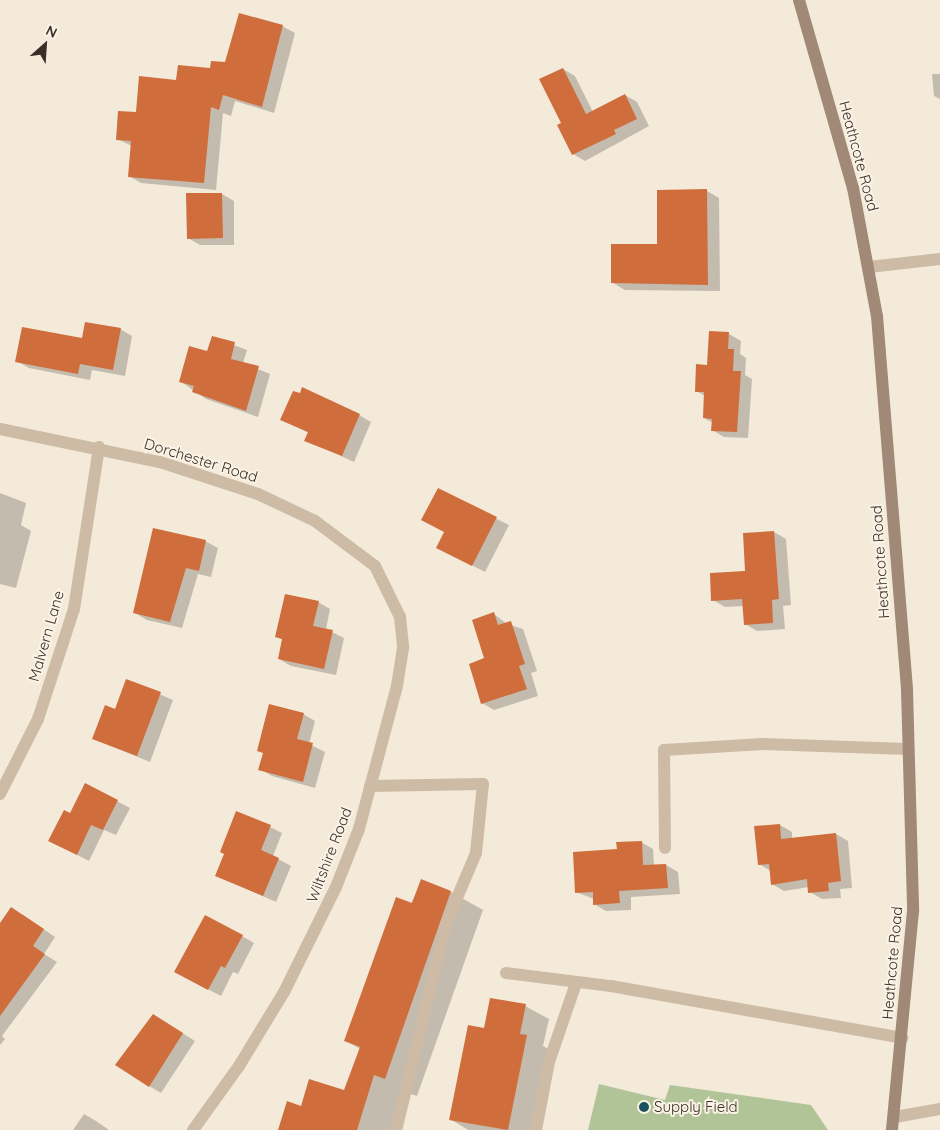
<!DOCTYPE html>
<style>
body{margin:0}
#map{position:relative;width:940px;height:1130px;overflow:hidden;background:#f4eada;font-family:Quicksand,sans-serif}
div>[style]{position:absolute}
.green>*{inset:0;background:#b1c498}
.shadow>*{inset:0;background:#0003}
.building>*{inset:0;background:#cf6e3c}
.lane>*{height:12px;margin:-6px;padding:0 6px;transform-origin:6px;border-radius:6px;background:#cdbba5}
.street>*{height:12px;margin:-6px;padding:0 6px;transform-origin:6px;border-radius:6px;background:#cdbba5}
.secondary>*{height:12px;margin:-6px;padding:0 6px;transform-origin:6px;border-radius:6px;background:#a08976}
.dots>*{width:14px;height:14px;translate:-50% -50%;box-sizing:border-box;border:2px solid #fbf3e6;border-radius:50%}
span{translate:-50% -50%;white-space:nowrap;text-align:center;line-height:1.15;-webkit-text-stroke:4px #fbf3e6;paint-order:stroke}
.street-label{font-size:15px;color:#382e27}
.poi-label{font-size:15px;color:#382e27}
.left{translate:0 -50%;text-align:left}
.north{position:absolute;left:20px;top:20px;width:50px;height:50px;-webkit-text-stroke:4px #fbf3e6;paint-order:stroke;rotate:26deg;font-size:14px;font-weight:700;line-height:20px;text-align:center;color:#382e27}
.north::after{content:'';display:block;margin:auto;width:18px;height:22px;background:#382e27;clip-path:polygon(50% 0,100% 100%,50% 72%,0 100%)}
</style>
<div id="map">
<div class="green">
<div style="clip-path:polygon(599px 1084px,665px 1100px,670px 1085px,811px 1105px,828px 1130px,588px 1130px)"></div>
</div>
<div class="shadow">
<div style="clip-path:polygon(282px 26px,295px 33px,274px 113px,235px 101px,231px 116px,223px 113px,216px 190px,141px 183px,129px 176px,132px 146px,117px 139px,137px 114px,177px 81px,226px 64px)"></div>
<div style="clip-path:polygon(563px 69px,575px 76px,593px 112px,625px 95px,637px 102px,649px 126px,585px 161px,573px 154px,563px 123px)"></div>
<div style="clip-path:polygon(932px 74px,940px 74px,940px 99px,934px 96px)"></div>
<div style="clip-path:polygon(658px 191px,707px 191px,719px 198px,720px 291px,625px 290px,613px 283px,658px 245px)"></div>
<div style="clip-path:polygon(222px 194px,234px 201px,234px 245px,200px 245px,188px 238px)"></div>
<div style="clip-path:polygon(120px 329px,132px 336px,125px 376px,92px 370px,90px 380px,29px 368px,17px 361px)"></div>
<div style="clip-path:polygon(729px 334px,741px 341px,740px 354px,746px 358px,745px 375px,752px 379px,748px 438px,724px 437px,712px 430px,713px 423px,704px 418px,705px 396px,696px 391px)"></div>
<div style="clip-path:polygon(213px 337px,247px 350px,243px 363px,270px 374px,258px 417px,206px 399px,180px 381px,208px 353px)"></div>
<div style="clip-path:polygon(359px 415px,371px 422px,354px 462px,306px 440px,309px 433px,282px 420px)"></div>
<div style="clip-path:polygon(438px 490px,509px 525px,485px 572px,450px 554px)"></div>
<div style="clip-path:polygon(0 493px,26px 503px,21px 525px,31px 531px,16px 588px,0 584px)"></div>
<div style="clip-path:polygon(774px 532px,786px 539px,791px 605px,783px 606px,785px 629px,757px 631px,745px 624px,744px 606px,725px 607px,713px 600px,746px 572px)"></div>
<div style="clip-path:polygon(205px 541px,218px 548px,211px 577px,198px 574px,182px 628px,147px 620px,135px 613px)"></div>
<div style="clip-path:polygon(318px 602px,330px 609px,326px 629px,344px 638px,336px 675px,291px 666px,279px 659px,283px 640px,277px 636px)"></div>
<div style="clip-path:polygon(494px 614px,507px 624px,523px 629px,537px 671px,531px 673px,538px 696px,494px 710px,482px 703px)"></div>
<div style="clip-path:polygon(127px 680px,173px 700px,150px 762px,94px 739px,116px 711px)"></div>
<div style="clip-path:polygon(303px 714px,315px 721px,309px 744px,325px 752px,315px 788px,272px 776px,260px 769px)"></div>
<div style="clip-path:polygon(86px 785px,130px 808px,116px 835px,104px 830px,89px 861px,62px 847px,71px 815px)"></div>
<div style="clip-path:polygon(780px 825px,792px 832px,792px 839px,836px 834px,848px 841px,852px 888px,840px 889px,841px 898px,822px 899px,810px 892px,809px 887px,784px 891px,772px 884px,771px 871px,759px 864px)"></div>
<div style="clip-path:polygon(270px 827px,282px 833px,273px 856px,291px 866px,276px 902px,217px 876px)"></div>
<div style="clip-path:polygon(641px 842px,653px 849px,654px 865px,666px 865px,678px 872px,680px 894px,631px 897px,631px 910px,606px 911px,594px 904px,594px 899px,576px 892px,618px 850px)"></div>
<div style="clip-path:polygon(422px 881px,451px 892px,483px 910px,417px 1096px,407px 1093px,395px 1130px,279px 1130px,301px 1107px,345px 1092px,360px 1049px,345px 1040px)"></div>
<div style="clip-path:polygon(23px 915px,55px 937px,44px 954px,57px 962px,2px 1036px,5px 1039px,0 1045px,0 925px)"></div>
<div style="clip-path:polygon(242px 936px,254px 943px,238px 974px,233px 972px,221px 996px,188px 979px)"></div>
<div style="clip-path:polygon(525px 1006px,549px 1019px,543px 1046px,550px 1050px,534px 1130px,468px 1130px,450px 1119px,485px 1030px)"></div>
<div style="clip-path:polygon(165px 1022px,195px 1041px,161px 1093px,149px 1086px)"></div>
<div style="clip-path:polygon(84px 1114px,96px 1121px,109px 1130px,73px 1130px)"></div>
</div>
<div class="building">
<div style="clip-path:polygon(239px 13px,283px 25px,262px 107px,223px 95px,219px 110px,211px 107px,204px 183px,128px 177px,131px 141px,116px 140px,118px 111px,136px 112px,139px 76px,176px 80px,178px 65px,210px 68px,211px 61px,225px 62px)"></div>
<div style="clip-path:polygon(563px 68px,586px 114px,625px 94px,637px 119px,614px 130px,616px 134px,572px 155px,557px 125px,561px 123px,539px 79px)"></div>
<div style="clip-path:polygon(707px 189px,708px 285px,611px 283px,611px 244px,657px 244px,657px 190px)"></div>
<div style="clip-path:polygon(186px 193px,222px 193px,223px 238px,187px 239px)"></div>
<div style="clip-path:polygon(85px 322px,121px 328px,113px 370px,80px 364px,78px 374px,15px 362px,22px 327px,82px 338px)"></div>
<div style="clip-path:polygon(709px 331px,729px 332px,728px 349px,734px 349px,733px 371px,741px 371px,737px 432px,711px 431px,712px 419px,703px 418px,704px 392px,695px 392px,696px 364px,707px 365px)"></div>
<div style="clip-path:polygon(212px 336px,235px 342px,231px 359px,259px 366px,246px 411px,192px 392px,194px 386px,179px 382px,189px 346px,207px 351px)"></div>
<div style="clip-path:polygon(302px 387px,360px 414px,342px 456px,304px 441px,308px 432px,280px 420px,293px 391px,300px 393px)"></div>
<div style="clip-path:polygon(438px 488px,497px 517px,472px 566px,436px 548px,444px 532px,421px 520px)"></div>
<div style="clip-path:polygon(153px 528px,206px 540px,199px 571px,186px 568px,170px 622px,133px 613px)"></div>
<div style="clip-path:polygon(774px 531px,779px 599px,772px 600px,773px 623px,744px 625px,742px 599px,711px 601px,710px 573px,745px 571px,743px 533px)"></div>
<div style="clip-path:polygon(285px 594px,319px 601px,313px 626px,333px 630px,324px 669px,278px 659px,282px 639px,275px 637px)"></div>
<div style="clip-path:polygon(494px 612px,498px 625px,511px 621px,525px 664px,519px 666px,527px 689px,481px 704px,469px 664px,484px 658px,472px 620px)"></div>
<div style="clip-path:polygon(126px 679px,161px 692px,137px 756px,92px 739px,105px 705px,115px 709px)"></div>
<div style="clip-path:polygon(269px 704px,304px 713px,297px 739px,313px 743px,303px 782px,258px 770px,263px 753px,257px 751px)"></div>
<div style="clip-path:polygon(85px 783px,118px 800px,103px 830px,91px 825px,77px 855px,48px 841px,64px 810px,70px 813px)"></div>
<div style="clip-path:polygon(236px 811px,271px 825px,261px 850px,279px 858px,263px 896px,215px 876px,224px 854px,220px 852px)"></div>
<div style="clip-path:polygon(780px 824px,781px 839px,836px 833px,841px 881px,828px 883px,829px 891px,808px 893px,807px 879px,771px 885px,769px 864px,758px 865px,754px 826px)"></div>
<div style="clip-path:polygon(642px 841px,643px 865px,666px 864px,668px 888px,619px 891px,620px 903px,593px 905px,593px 892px,575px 893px,573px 852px,617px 849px,616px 842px)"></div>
<div style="clip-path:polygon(421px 879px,451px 891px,385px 1079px,374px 1075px,357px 1130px,278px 1130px,287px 1101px,301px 1106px,309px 1079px,344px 1090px,360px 1047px,344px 1041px,396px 897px,412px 903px)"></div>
<div style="clip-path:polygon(11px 907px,44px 929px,33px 946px,45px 954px,0 1016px,0 923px)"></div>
<div style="clip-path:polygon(205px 915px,243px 935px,225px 968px,221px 966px,208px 990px,174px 972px)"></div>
<div style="clip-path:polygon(490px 998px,526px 1004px,520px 1034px,527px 1035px,508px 1130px,449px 1120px,468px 1025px,484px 1028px)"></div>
<div style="clip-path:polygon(153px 1014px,183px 1033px,149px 1087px,115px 1065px)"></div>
</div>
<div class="lane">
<div style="left:370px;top:786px;width:113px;rotate:-1deg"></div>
<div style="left:483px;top:784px;width:69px;rotate:95.8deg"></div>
<div style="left:476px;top:853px;width:77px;rotate:112.9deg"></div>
<div style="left:446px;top:924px;width:212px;rotate:103.6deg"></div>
<div style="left:665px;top:848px;width:98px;rotate:-90.6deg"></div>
<div style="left:664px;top:750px;width:99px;rotate:-3.5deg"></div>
<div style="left:763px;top:744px;width:145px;rotate:2deg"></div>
<div style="left:506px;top:973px;width:106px;rotate:7.1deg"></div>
<div style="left:611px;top:986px;width:296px;rotate:10.1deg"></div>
<div style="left:536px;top:1130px;width:69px;rotate:-79.2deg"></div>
<div style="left:549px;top:1062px;width:83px;rotate:-71.1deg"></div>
</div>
<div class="street">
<div style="left:869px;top:267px;width:71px;rotate:-6.4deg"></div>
<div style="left:0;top:429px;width:163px;rotate:11.7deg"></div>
<div style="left:160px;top:462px;width:103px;rotate:18.1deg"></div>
<div style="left:258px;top:494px;width:63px;rotate:25.3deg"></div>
<div style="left:315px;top:521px;width:75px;rotate:36.9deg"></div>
<div style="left:375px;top:566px;width:57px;rotate:63.9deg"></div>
<div style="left:400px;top:617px;width:31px;rotate:84deg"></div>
<div style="left:403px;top:648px;width:38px;rotate:99deg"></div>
<div style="left:397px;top:686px;width:148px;rotate:104.9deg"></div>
<div style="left:359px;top:829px;width:62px;rotate:111.6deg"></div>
<div style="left:336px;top:887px;width:117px;rotate:116.3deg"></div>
<div style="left:284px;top:992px;width:87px;rotate:121.3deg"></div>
<div style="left:239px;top:1066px;width:79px;rotate:125.7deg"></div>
<div style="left:0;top:794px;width:84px;rotate:-63.1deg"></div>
<div style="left:38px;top:719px;width:116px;rotate:-71.9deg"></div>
<div style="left:74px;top:609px;width:164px;rotate:-81.2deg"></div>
<div style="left:895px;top:1117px;width:46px;rotate:-10.1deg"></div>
</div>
<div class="secondary">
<div style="left:799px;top:0;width:196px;rotate:74deg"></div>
<div style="left:853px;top:188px;width:130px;rotate:79.4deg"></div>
<div style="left:877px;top:316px;width:375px;rotate:85.4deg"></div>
<div style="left:907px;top:690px;width:221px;rotate:88.4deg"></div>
<div style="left:913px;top:911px;width:220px;rotate:95.5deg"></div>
</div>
<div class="dots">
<div style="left:644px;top:1107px;background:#19515c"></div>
</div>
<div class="street-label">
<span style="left:859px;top:156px;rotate:75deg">Heathcote Road</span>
<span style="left:201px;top:460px;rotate:17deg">Dorchester Road</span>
<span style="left:880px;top:562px;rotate:-94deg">Heathcote Road</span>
<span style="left:46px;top:636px;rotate:-74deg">Malvern Lane</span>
<span style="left:329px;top:855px;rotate:-69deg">Wiltshire Road</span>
<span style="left:892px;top:963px;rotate:-85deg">Heathcote Road</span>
</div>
<div class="poi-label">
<span class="left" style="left:654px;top:1107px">Supply Field</span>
</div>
<div class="north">N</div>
</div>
